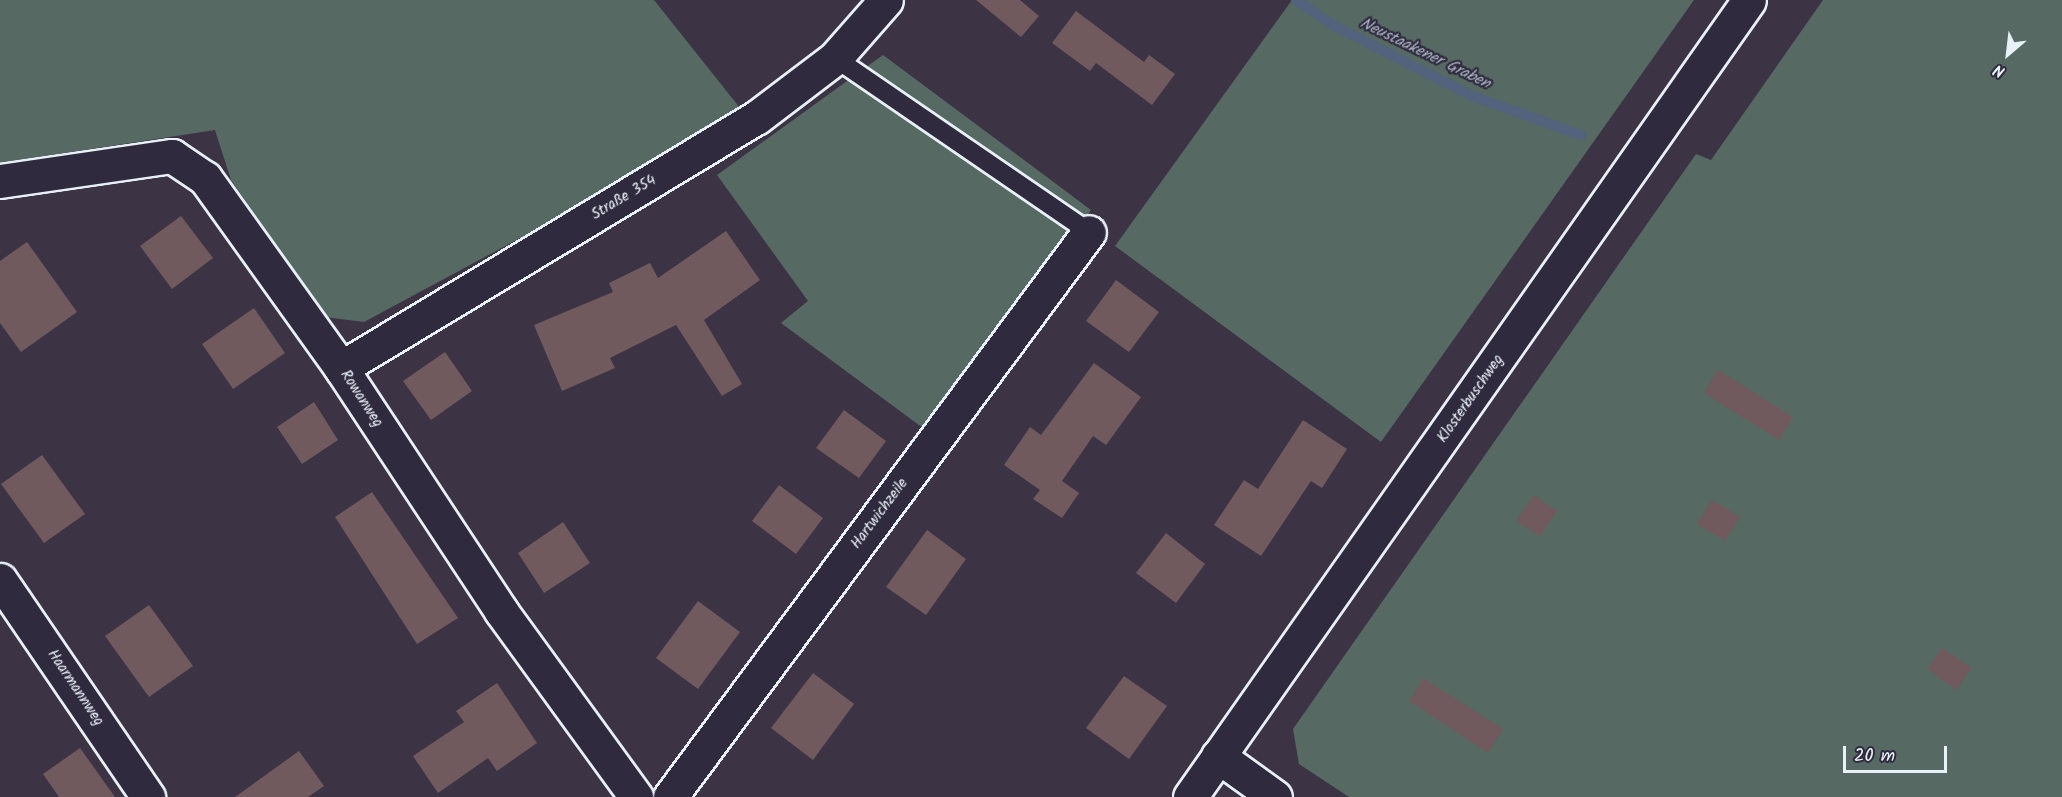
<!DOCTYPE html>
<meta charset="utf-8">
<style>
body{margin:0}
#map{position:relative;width:2062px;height:797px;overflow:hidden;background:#3c3444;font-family:Kalam,sans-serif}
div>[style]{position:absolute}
.green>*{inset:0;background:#566a63}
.stream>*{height:10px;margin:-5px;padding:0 5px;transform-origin:5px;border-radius:5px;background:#53627d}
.building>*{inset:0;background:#705a5e}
.roads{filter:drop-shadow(2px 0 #e8f1f8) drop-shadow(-2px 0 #e8f1f8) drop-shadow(0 2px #e8f1f8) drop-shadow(0 -2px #e8f1f8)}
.lane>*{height:18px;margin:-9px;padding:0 9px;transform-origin:9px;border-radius:9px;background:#2f2a3d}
.street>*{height:33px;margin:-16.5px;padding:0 16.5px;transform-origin:16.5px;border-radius:16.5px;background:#2f2a3d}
.secondary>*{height:33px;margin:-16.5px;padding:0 16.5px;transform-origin:16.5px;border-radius:16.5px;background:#2f2a3d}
span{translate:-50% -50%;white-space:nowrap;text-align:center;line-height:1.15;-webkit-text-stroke:4.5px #2f2a3d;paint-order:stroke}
.street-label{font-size:15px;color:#e8f1f8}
.water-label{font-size:16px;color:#acb8c7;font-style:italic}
.north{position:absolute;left:1978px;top:24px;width:60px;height:60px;-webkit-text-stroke:4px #2f2a3d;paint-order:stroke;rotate:208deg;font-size:16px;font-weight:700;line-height:24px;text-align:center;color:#e8f1f8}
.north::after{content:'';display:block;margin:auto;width:21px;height:27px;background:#e8f1f8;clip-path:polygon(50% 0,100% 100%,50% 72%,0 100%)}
.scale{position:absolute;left:1843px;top:746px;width:104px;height:27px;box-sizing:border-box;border:3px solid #e8f1f8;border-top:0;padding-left:8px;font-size:18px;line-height:21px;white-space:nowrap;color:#e8f1f8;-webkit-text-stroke:4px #2f2a3d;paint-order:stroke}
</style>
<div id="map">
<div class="green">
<div style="clip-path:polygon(0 0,654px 0,740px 108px,587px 202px,364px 322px,325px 317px,231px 180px,215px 130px,0 163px)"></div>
<div style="clip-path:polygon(1292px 0,1694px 0,1381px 442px,1115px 246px)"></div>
<div style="clip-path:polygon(1823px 0,2062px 0,2062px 797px,1349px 797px,1299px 764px,1293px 729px,1696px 154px,1711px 160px)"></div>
<div style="clip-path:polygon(883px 55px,1091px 210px,927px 431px,781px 323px,808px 301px,717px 175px)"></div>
</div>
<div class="stream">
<div style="left:1296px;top:0;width:45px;rotate:34deg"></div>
<div style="left:1333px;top:25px;width:156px;rotate:27.1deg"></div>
<div style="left:1472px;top:96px;width:116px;rotate:19.7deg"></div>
</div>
<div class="building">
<div style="clip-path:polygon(976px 0,1020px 0,1039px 16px,1021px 37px)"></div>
<div style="clip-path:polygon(1076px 11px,1144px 62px,1149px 55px,1175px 74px,1152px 105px,1096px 63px,1090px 71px,1052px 43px)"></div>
<div style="clip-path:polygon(181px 216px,213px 258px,172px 289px,140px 246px)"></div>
<div style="clip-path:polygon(726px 231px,760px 280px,704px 320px,742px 384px,722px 396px,676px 325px,610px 358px,615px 368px,562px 391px,534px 325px,613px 292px,609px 283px,650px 263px,658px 278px)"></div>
<div style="clip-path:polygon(27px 242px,77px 312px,21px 352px,0 323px,0 261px)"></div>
<div style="clip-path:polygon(1116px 280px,1159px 312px,1129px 352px,1086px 321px)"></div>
<div style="clip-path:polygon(254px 308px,285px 353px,233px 389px,202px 344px)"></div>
<div style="clip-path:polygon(445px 352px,472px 391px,431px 420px,403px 381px)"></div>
<div style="clip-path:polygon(1094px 363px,1141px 397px,1106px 445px,1093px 436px,1062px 481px,1079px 493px,1062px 518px,1033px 499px,1040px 490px,1004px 465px,1030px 427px,1041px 435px)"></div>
<div style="clip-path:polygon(1718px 370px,1793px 417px,1779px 440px,1704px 393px)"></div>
<div style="clip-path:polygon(314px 402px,338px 440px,302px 464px,277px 427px)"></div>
<div style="clip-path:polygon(844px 410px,886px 441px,859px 478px,816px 448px)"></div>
<div style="clip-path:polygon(1303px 420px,1347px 449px,1322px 488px,1311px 481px,1261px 556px,1214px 525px,1244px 480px,1258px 489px)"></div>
<div style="clip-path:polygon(42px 455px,85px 514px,44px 543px,1px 484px)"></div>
<div style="clip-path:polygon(779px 485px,823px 518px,796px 554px,752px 521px)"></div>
<div style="clip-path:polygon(372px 492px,458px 618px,417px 644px,335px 517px)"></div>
<div style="clip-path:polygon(1534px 495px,1557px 511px,1540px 536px,1516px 521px)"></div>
<div style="clip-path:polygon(1712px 500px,1740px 517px,1725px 541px,1697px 524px)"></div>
<div style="clip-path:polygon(563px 522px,590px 563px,544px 593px,518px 553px)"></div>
<div style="clip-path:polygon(927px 530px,966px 559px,926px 615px,886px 587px)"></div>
<div style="clip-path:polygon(1166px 533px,1205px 564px,1176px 603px,1136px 573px)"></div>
<div style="clip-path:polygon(698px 601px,740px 632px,698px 689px,656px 658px)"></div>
<div style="clip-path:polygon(149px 605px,193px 666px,149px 697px,105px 636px)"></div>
<div style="clip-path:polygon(1942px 648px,1972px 668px,1956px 690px,1927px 669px)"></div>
<div style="clip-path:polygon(813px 673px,854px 704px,813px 760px,771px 728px)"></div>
<div style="clip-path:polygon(1124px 676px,1167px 706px,1129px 759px,1086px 728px)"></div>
<div style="clip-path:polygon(1423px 678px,1503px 729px,1488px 753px,1409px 701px)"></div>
<div style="clip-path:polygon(497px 683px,537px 743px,497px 771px,488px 758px,438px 793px,413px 756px,464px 722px,456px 711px)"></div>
<div style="clip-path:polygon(80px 748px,115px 797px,59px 797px,43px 774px)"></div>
<div style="clip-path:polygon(299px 751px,324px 786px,308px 797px,235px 797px)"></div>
</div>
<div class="roads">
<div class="lane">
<div style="left:835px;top:58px;width:308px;rotate:34.4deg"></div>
</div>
<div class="street">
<div style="left:0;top:181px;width:174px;rotate:-8.3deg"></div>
<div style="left:172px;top:156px;width:40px;rotate:34deg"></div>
<div style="left:205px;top:178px;width:234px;rotate:54.4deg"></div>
<div style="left:341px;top:368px;width:291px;rotate:56.6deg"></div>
<div style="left:501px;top:611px;width:230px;rotate:54deg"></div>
<div style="left:341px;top:368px;width:484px;rotate:-31.1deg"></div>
<div style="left:756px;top:118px;width:99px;rotate:-37.2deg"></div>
<div style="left:835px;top:58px;width:77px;rotate:-48.7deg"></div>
<div style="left:0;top:580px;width:263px;rotate:55.7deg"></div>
<div style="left:1218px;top:756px;width:70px;rotate:35.7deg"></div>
<div style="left:670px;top:797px;width:703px;rotate:-53.44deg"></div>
</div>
<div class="secondary">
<div style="left:1190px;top:797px;width:973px;rotate:-54.95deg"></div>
</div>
</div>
<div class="street-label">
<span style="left:624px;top:198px;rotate:-31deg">Straße 354</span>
<span style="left:361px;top:399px;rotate:57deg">Rowanweg</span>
<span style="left:1471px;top:399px;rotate:-55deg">Klosterbuschweg</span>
<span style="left:880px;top:514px;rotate:-53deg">Hartwichzeile</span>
<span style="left:75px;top:688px;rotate:56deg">Haarmannweg</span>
</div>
<div class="water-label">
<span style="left:1425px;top:54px;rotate:26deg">Neustaakener Graben</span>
</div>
<div class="north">N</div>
<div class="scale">20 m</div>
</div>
